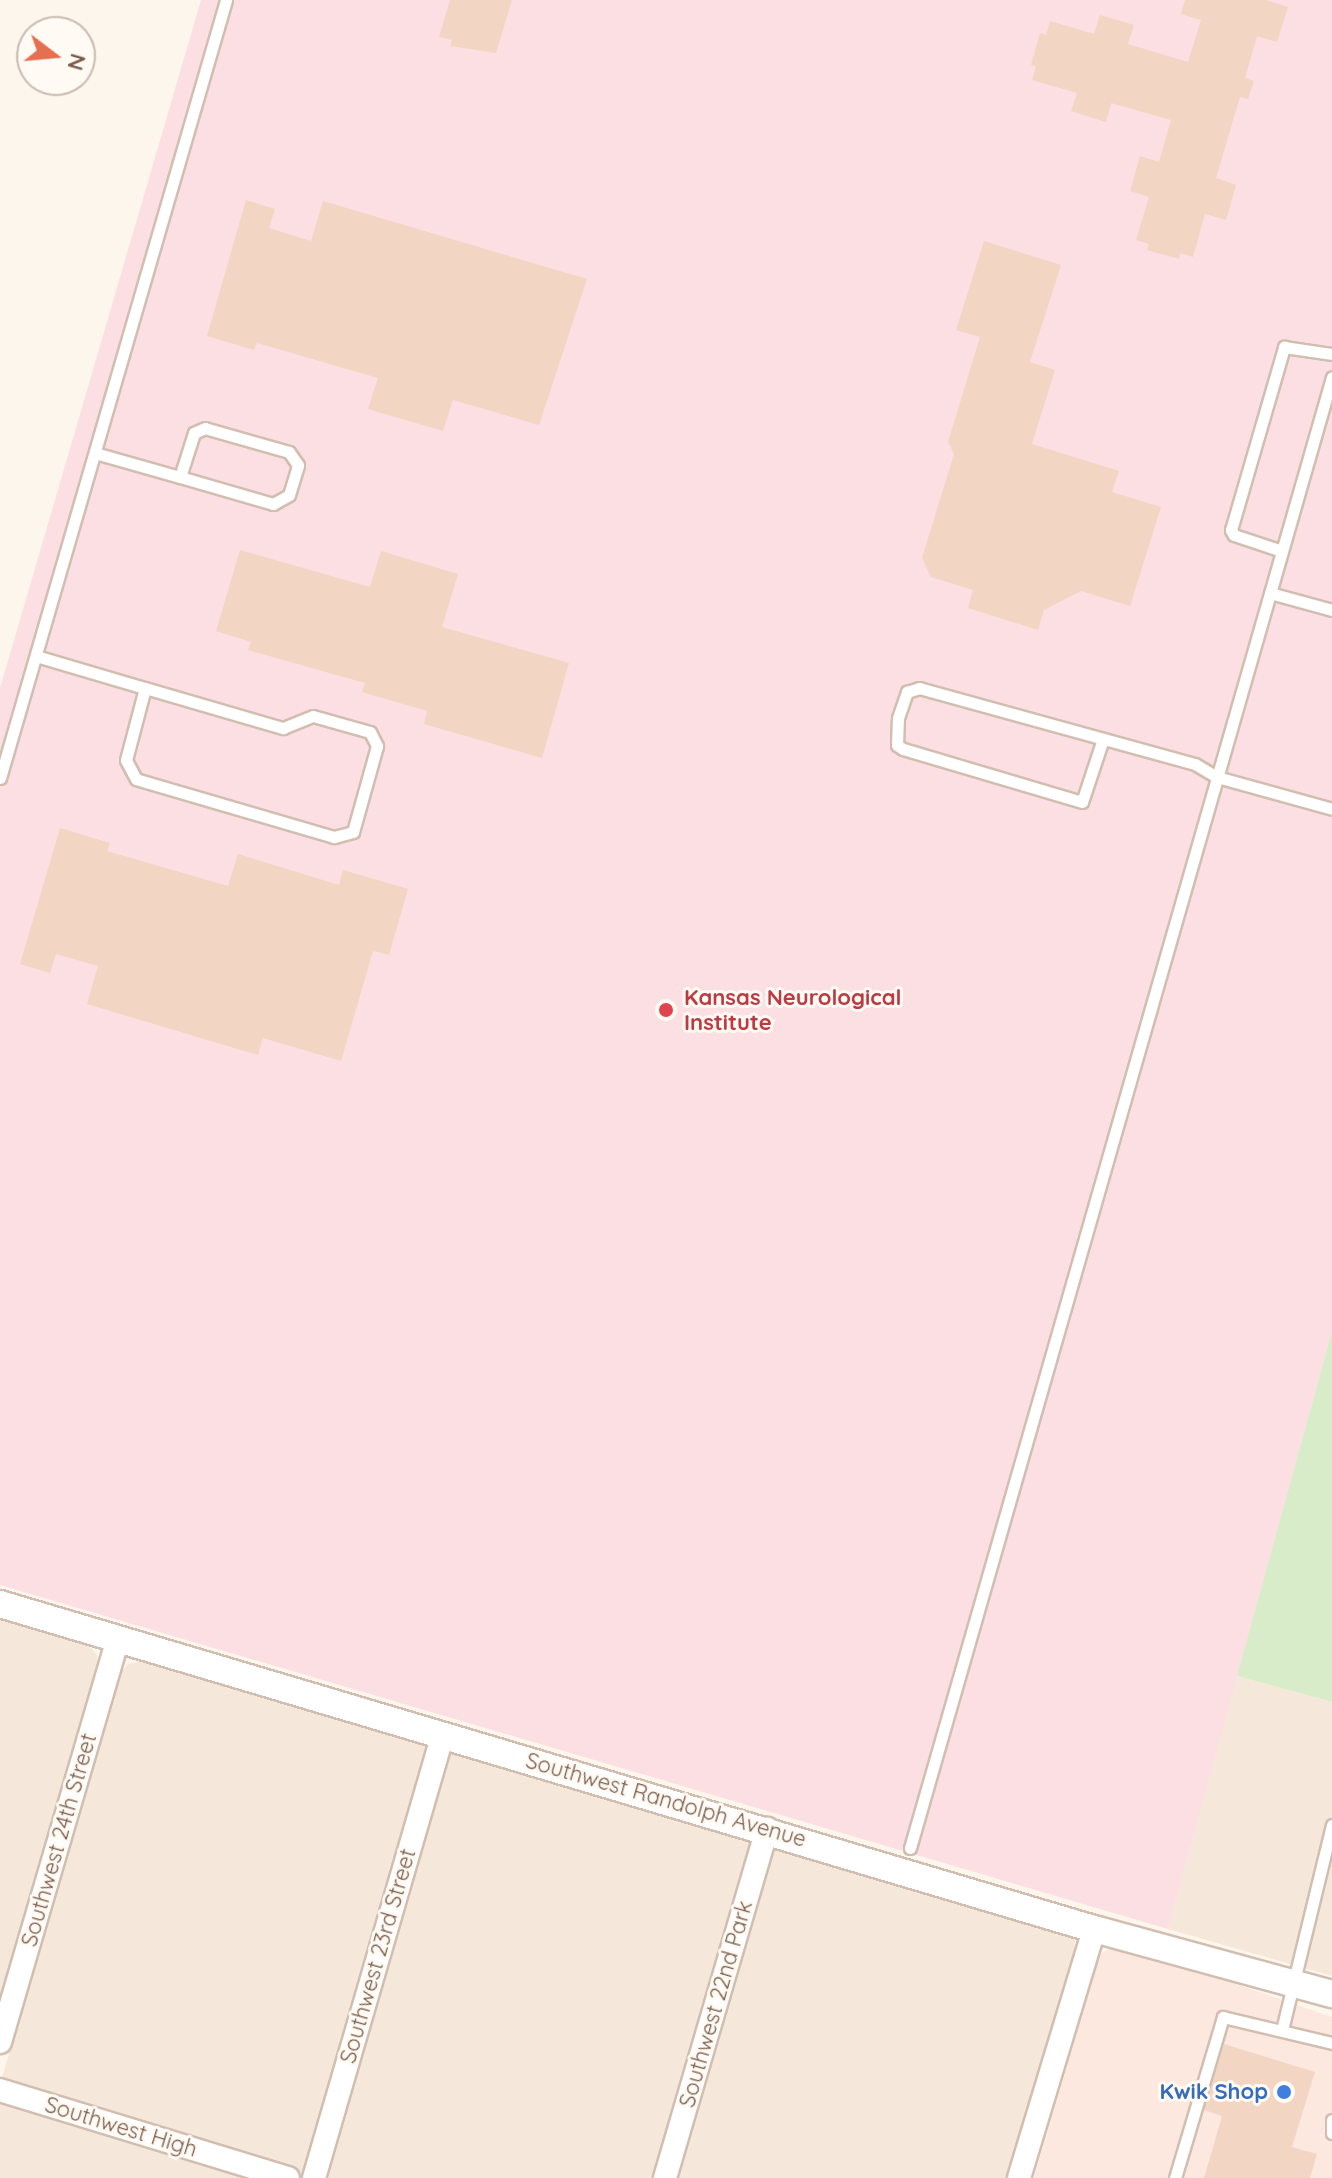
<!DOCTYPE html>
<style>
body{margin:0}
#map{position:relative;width:1332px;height:2178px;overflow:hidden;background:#fdf6ec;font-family:Quicksand,sans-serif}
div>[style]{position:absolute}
.residential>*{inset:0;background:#f5e8da}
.commercial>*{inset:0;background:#fde8e0}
.medical>*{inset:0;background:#fbdfe3}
.green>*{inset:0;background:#d8ecc9}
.building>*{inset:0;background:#f3d5c3}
.roads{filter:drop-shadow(2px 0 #d1beb0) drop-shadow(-2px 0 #d1beb0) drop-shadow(0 2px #d1beb0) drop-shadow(0 -2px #d1beb0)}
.service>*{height:11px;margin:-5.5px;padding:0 5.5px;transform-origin:5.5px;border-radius:5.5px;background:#fff}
.minor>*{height:22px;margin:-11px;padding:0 11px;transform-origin:11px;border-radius:11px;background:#fff}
.tertiary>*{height:26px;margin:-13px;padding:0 13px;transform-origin:13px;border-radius:13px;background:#fff}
.dots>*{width:22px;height:22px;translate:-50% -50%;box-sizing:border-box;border:4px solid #fffaf3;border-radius:50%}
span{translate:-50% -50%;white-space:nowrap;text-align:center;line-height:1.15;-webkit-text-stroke:6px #fffaf3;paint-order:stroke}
.health-label{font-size:22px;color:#be3a42;font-weight:700}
.left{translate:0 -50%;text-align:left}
.street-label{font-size:22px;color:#7a5c4d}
.shop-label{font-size:22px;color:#366cbe;font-weight:700}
.right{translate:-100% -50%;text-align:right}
.north{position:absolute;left:16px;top:16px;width:80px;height:80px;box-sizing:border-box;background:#fffaf3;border:2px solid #cabbb1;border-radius:50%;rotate:106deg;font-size:22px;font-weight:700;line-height:32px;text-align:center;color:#7a5c4d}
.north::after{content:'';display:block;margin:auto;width:28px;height:36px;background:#e76f51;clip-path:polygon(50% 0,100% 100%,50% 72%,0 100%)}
</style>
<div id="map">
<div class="residential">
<div style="clip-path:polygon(0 1619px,88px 1645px,97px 1655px,98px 1669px,0 2009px)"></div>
<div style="clip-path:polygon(144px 1661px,1066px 1930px,1075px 1940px,1074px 1952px,1008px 2178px,0 2178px,0 2085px,118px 1675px,128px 1664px)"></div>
<div style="clip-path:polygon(1237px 1676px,1332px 1702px,1332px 1976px,1168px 1929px)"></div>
</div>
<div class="commercial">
<div style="clip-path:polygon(1118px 1944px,1332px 2017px,1332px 2178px,1034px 2178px,1100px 1954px)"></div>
</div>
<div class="medical">
<div style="clip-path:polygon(201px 0,1332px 0,1332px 1331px,1168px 1929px,0 1585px,0 688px)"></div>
</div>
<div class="green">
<div style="clip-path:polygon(1332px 1331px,1332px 1702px,1237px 1676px)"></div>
</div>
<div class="building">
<div style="clip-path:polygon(450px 0,512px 0,496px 53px,450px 46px,452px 40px,439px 37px)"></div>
<div style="clip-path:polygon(1185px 0,1266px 0,1288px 7px,1277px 42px,1257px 36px,1245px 78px,1254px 81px,1248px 99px,1240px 97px,1216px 178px,1236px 185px,1226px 220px,1205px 214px,1193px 257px,1180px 253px,1179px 259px,1147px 250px,1149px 244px,1136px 240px,1149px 197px,1130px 191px,1140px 156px,1159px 162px,1171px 120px,1111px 103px,1106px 122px,1071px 111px,1077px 93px,1032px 80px,1036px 67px,1031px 65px,1040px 33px,1046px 35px,1050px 21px,1094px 34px,1100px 15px,1134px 25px,1128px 44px,1188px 62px,1201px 20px,1181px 14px)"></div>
<div style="clip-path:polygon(246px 200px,275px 209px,269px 228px,311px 241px,323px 201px,587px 279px,539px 425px,453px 400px,443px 431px,368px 409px,378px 378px,257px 343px,254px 350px,207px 336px)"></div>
<div style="clip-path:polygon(984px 241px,1061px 265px,1030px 362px,1055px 370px,1032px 444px,1119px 471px,1112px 492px,1161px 507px,1130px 606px,1081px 591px,1044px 610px,1038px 630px,968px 608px,973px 590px,931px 577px,922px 558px,954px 454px,948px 442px,980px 337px,956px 330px)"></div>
<div style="clip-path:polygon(240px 550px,370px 587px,381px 551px,458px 574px,442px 627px,569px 663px,542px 758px,424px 724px,427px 711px,362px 692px,365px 683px,248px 650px,251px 642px,216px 631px)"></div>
<div style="clip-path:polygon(60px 828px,110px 843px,107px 851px,228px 886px,238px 854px,339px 885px,343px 870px,408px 889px,389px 955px,373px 951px,341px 1061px,263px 1038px,258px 1055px,87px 1004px,98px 966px,56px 954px,50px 973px,20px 964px)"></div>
<div style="clip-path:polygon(1224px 2044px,1315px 2072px,1292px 2147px,1317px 2154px,1310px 2178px,1204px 2178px,1222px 2116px,1204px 2110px)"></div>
</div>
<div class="roads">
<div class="service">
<div style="left:95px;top:453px;width:88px;rotate:15.8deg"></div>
<div style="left:180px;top:477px;width:97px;rotate:16.2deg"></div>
<div style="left:273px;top:504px;width:18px;rotate:-29deg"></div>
<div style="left:289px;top:495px;width:31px;rotate:-73deg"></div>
<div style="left:298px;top:465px;width:16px;rotate:-125deg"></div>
<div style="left:289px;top:452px;width:87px;rotate:-164.1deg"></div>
<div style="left:205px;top:428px;width:12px;rotate:156deg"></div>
<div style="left:194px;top:433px;width:46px;rotate:107.7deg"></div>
<div style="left:1282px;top:551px;width:51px;rotate:-161.6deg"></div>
<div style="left:1234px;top:535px;width:6px;rotate:-121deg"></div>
<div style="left:1231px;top:530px;width:191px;rotate:-73.8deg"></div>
<div style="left:1284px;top:347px;width:49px;rotate:8.3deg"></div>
<div style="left:1270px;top:593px;width:64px;rotate:15.3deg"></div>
<div style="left:36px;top:656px;width:114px;rotate:16.4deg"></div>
<div style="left:145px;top:688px;width:144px;rotate:16.2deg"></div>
<div style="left:283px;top:728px;width:32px;rotate:-22deg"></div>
<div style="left:313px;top:716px;width:59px;rotate:15.7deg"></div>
<div style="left:370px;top:732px;width:16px;rotate:63deg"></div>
<div style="left:377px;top:746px;width:89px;rotate:105.6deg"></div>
<div style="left:353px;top:832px;width:20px;rotate:165deg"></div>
<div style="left:334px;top:837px;width:206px;rotate:-163.7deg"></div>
<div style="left:136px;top:779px;width:21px;rotate:-118deg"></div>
<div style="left:126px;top:760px;width:74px;rotate:-75.2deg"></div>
<div style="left:1103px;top:739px;width:66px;rotate:108.4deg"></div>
<div style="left:1082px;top:802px;width:187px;rotate:-163.5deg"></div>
<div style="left:903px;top:749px;width:7px;rotate:-146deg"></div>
<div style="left:897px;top:745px;width:27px;rotate:-88deg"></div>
<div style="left:898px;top:718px;width:28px;rotate:-71deg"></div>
<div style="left:907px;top:692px;width:13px;rotate:-18deg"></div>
<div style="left:919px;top:688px;width:286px;rotate:15.4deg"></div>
<div style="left:1195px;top:764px;width:26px;rotate:31deg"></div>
<div style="left:1217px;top:777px;width:119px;rotate:15.5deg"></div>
<div style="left:0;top:778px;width:810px;rotate:-73.8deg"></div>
<div style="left:910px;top:1848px;width:1530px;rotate:-73.99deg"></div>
<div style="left:1282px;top:2030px;width:211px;rotate:-76.3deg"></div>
<div style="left:1332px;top:2120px;width:13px;rotate:90deg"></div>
<div style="left:1175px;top:2178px;width:168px;rotate:-73.4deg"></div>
<div style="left:1223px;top:2017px;width:112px;rotate:13.4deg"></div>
</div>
<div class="minor">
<div style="left:0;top:2042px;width:420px;rotate:-73.7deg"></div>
<div style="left:0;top:2090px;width:301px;rotate:17deg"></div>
<div style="left:314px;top:2178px;width:462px;rotate:-73.8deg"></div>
<div style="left:665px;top:2178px;width:364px;rotate:-73.7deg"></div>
<div style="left:1019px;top:2178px;width:260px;rotate:-73.2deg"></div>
</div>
<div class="tertiary">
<div style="left:0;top:1604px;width:1141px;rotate:16.55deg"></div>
<div style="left:1094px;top:1929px;width:247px;rotate:15.3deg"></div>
</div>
</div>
<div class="dots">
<div style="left:666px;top:1010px;background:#e0444e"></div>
<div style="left:1284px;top:2092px;background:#3f7fe0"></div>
</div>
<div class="health-label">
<span class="left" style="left:684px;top:1010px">Kansas Neurological<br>Institute</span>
</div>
<div class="street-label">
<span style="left:666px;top:1800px;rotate:16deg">Southwest Randolph Avenue</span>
<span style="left:59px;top:1840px;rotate:-74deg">Southwest 24th Street</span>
<span style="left:378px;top:1956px;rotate:-74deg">Southwest 23rd Street</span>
<span style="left:716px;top:2004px;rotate:-74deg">Southwest 22nd Park</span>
<span style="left:121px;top:2127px;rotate:17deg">Southwest High</span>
</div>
<div class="shop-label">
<span class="right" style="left:1268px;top:2092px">Kwik Shop</span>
</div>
<div class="north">N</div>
</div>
